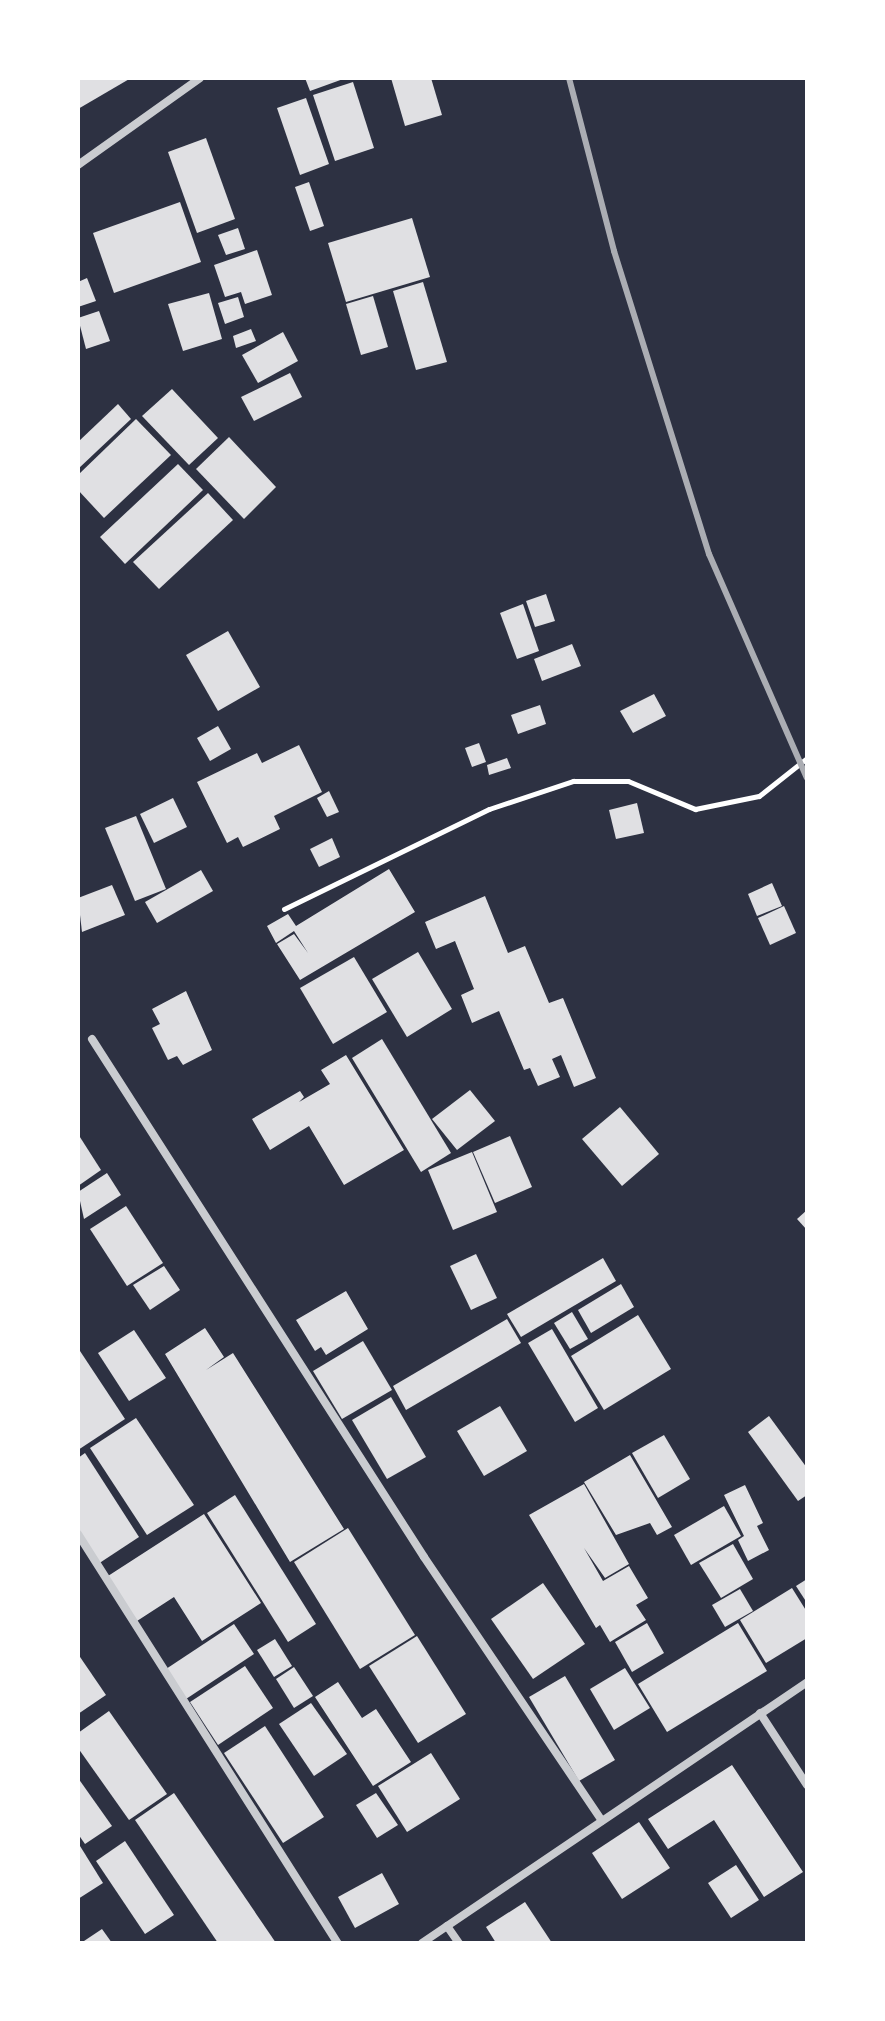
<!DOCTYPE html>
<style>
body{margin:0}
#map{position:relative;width:885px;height:2021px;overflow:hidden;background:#2d3142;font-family:"Work Sans",sans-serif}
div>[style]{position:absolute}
.building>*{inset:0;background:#e0e0e3}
.path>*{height:5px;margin:-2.5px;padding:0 2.5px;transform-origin:2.5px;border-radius:2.5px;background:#fff}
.minor>*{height:8px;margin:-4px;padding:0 4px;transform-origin:4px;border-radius:4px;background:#caccd0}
.rail>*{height:6px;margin:-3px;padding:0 3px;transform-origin:3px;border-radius:3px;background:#abadb3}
span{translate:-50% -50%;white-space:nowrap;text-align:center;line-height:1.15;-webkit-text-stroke:7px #fff;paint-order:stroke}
.frame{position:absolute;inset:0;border:80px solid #fff;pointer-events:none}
</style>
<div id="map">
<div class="building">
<div style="clip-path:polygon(78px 78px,131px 78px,78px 109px)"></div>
<div style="clip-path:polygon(305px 78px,346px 78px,310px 91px)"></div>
<div style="clip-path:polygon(391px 78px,431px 78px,442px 115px,405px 126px)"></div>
<div style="clip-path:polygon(353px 82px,374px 148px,335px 161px,313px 95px)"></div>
<div style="clip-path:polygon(306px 98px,329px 164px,300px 175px,277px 108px)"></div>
<div style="clip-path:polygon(206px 138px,235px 219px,197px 233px,168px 152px)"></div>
<div style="clip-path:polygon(309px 182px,324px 226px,310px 231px,295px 187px)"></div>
<div style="clip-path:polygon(180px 202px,201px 262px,114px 293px,93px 233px)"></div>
<div style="clip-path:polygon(412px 218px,430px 277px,346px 302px,328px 243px)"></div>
<div style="clip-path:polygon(238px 228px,245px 249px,226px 255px,218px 235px)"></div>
<div style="clip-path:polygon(257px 250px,272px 295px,245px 304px,241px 292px,225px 297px,214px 265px)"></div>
<div style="clip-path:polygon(87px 278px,96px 301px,78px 307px,78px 282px)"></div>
<div style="clip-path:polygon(423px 282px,447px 362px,416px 370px,393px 291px)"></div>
<div style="clip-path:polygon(209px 293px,222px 339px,183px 351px,168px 304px)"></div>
<div style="clip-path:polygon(373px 296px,388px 347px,361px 355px,346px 304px)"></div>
<div style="clip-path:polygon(238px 297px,244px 317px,225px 324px,218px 303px)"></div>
<div style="clip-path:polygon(99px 311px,110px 341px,86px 349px,78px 318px)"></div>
<div style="clip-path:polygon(251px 329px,256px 341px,236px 348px,233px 336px)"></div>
<div style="clip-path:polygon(283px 332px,298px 361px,258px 383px,242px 355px)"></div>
<div style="clip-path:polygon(290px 373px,302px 397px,254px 421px,241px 397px)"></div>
<div style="clip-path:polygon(172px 389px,218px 438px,189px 465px,142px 416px)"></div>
<div style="clip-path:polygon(118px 404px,131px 419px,78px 469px,78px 442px)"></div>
<div style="clip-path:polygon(136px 419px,171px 455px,104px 518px,78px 490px,78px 475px)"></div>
<div style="clip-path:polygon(229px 437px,276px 487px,244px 519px,196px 469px)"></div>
<div style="clip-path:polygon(178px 464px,203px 490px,125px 564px,100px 537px)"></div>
<div style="clip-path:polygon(208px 493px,233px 520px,159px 589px,133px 562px)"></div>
<div style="clip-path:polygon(546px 594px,555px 621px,535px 627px,526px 601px)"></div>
<div style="clip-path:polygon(523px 604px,539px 651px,517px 659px,500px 613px)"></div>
<div style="clip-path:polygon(228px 631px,260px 687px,218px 711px,186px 655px)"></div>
<div style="clip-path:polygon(572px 644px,581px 666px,542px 681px,534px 659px)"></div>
<div style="clip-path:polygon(654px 694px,666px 716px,633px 733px,620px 711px)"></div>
<div style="clip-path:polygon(540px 705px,546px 724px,518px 734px,511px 715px)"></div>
<div style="clip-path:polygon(218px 726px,231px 749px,210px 761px,197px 738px)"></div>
<div style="clip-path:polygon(479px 743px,486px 762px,472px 767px,465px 748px)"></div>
<div style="clip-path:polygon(299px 745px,322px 792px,274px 816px,280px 829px,243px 847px,238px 837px,227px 843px,197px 782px,257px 753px,262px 763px)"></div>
<div style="clip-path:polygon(507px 758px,511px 768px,489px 775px,487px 765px)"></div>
<div style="clip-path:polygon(329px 791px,339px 812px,327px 817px,317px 798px)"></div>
<div style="clip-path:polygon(173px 798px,187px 827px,154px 843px,140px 814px)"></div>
<div style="clip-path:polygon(637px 803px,644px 833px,616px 839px,609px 810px)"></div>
<div style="clip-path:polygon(136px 816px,166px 889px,135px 901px,105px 828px)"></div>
<div style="clip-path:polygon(332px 838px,340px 857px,319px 867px,310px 849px)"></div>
<div style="clip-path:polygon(389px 869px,415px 912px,300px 980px,277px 944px,294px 934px,308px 953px,294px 931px,276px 943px,267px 926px,288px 914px,296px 926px)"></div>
<div style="clip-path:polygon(201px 870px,213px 891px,157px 923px,145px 902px)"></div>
<div style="clip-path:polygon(772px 883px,782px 906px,757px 916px,748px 894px)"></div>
<div style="clip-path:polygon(112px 885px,125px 915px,82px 932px,78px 898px)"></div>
<div style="clip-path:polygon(485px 896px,508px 953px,525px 946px,549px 1003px,563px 998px,596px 1078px,574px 1087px,561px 1055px,552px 1059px,560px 1077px,538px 1086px,530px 1068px,524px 1070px,499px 1011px,472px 1023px,461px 995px,474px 989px,455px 941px,436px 949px,425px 922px)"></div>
<div style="clip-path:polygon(784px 906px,796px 933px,770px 945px,758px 918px)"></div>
<div style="clip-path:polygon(418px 952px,452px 1009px,407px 1037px,372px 979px)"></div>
<div style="clip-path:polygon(354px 957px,387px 1012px,333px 1044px,300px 988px)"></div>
<div style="clip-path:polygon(186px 991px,212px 1050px,183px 1065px,177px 1056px,168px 1060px,152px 1028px,160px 1024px,152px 1009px)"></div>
<div style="clip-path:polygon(382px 1039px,451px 1153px,421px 1172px,352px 1058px)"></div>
<div style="clip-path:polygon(346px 1055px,404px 1150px,344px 1185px,309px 1126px,270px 1150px,252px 1119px,300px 1091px,304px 1097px,299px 1102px,330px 1084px,321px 1070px)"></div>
<div style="clip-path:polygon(470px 1090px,495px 1121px,457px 1150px,432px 1119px)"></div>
<div style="clip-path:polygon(620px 1107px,659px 1154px,622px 1186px,582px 1139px)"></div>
<div style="clip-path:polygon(78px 1134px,101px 1170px,78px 1186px)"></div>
<div style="clip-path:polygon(510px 1136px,532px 1187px,495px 1203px,473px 1152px)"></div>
<div style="clip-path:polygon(472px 1152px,497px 1212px,453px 1230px,428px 1170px)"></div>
<div style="clip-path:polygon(107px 1173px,121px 1195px,84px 1219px,78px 1192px)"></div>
<div style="clip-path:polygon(126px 1206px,163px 1263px,127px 1286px,90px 1229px)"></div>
<div style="clip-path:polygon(807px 1210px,807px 1230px,797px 1219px)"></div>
<div style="clip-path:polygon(476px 1254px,497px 1298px,471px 1310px,450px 1266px)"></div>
<div style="clip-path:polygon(603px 1258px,616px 1281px,521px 1337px,507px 1314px)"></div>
<div style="clip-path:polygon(164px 1266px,180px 1290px,150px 1310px,133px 1285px)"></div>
<div style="clip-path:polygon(621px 1284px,634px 1307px,591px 1333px,578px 1310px)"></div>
<div style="clip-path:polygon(346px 1291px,368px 1329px,326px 1355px,321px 1347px,315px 1351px,296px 1320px)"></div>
<div style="clip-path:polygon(572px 1312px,588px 1339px,570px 1349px,554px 1323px)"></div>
<div style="clip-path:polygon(638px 1315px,671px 1369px,604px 1410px,571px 1356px)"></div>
<div style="clip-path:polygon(507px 1319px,521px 1343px,406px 1410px,393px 1386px)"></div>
<div style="clip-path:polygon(205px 1328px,224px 1357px,206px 1370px,233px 1353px,344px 1529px,290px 1562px,165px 1354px)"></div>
<div style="clip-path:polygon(552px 1329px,598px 1408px,575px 1422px,528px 1343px)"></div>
<div style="clip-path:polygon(134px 1330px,166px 1378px,129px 1401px,98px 1353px)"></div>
<div style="clip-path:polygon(363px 1341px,392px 1390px,342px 1419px,313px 1371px)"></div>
<div style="clip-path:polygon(80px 1351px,125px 1419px,78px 1450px,78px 1352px)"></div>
<div style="clip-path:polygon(391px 1397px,426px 1457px,387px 1479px,352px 1420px)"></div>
<div style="clip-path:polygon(500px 1406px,527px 1451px,484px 1476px,457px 1431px)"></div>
<div style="clip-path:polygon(769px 1416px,807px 1468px,807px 1495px,798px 1501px,748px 1432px)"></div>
<div style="clip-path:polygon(136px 1418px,194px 1505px,147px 1535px,90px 1448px)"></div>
<div style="clip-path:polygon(664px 1435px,690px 1479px,658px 1498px,632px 1453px)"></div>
<div style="clip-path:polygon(85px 1453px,139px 1537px,98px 1564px,78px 1533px,78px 1458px)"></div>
<div style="clip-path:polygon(630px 1455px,672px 1527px,657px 1535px,650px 1523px,616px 1535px,584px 1482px)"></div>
<div style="clip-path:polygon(584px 1484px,629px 1564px,605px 1578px,584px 1548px,603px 1581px,629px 1566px,648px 1598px,636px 1605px,646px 1620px,610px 1642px,600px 1625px,596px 1628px,529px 1515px)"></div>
<div style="clip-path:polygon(745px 1485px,763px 1523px,757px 1526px,769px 1550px,748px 1561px,738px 1540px,744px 1536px,724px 1495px)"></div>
<div style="clip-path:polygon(235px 1495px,316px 1624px,288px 1642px,207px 1513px)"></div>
<div style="clip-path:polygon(724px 1506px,741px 1536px,691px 1565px,674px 1535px)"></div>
<div style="clip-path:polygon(204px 1514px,261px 1603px,202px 1641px,174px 1597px,137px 1621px,108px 1576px)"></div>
<div style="clip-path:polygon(348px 1528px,415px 1635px,360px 1669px,294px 1562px)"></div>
<div style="clip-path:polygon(733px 1544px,753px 1579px,721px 1598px,699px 1563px)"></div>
<div style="clip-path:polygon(807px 1579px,807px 1603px,796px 1586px)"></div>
<div style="clip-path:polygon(543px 1583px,585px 1644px,533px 1679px,491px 1619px)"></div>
<div style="clip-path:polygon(792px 1588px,807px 1612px,807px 1638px,766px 1663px,740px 1620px)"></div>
<div style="clip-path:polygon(740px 1589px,753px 1611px,725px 1627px,712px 1605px)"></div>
<div style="clip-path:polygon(647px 1623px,664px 1653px,632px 1672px,615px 1642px)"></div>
<div style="clip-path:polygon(738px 1623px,767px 1671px,667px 1732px,638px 1684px)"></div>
<div style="clip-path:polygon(234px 1624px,254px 1654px,186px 1699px,166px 1669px)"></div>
<div style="clip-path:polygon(417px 1636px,466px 1714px,418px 1743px,369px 1666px)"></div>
<div style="clip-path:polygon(275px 1639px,292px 1666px,274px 1677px,257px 1650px)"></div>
<div style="clip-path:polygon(78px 1654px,106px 1695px,78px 1714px)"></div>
<div style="clip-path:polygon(245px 1666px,273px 1708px,218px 1745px,190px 1702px)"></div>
<div style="clip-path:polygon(294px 1667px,313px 1696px,294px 1708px,276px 1679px)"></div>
<div style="clip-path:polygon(625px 1668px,650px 1708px,614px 1730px,590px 1689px)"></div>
<div style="clip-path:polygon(565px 1676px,615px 1760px,579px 1781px,529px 1697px)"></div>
<div style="clip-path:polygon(338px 1682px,362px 1718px,376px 1709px,411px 1762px,373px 1786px,315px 1697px)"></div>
<div style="clip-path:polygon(311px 1703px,347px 1754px,314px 1776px,279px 1724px)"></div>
<div style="clip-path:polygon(109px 1711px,167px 1794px,129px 1820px,78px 1748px,78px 1733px)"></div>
<div style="clip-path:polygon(265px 1726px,324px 1817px,283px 1843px,224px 1753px)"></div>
<div style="clip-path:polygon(431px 1753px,460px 1799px,407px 1832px,378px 1786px)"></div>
<div style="clip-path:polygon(732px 1765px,803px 1872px,764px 1897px,714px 1820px,668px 1849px,648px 1819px)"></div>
<div style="clip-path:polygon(78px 1778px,112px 1826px,85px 1844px,78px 1834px)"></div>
<div style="clip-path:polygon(174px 1793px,276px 1943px,218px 1943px,135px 1820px)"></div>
<div style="clip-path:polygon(376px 1793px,398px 1825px,377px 1838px,356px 1805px)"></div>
<div style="clip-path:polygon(639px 1822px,670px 1868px,622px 1899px,592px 1853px)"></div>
<div style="clip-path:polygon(125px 1841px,174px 1915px,145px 1934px,96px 1861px)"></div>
<div style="clip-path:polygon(80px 1846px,103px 1883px,78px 1899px,78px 1848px)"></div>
<div style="clip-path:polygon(736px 1865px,759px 1900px,731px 1918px,708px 1883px)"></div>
<div style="clip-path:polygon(382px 1873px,399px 1904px,355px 1928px,338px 1897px)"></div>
<div style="clip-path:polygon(525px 1902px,552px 1943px,496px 1943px,486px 1927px)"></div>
<div style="clip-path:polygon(102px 1929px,112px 1943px,81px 1943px)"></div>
</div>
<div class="path">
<div style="left:284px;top:909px;width:228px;rotate:-26deg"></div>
<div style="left:489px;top:809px;width:89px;rotate:-18.4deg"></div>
<div style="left:573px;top:781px;width:55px"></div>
<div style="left:628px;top:781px;width:73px;rotate:22.7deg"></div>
<div style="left:695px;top:809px;width:65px;rotate:-11.5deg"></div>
<div style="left:759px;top:796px;width:61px;rotate:-38.4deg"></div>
</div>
<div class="minor">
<div style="left:78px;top:165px;width:150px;rotate:-35.5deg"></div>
<div style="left:92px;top:1039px;width:615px;rotate:57.34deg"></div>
<div style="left:424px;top:1557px;width:318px;rotate:56deg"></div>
<div style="left:78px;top:1534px;width:485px;rotate:57.6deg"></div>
<div style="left:760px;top:1713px;width:86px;rotate:56.9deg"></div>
<div style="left:447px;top:1926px;width:21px;rotate:55deg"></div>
<div style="left:422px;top:1943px;width:465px;rotate:-34.1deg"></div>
</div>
<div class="rail">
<div style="left:569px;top:78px;width:179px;rotate:75.4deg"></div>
<div style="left:614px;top:251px;width:318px;rotate:72.6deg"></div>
<div style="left:709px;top:554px;width:244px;rotate:66.4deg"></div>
</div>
<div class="frame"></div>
</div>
